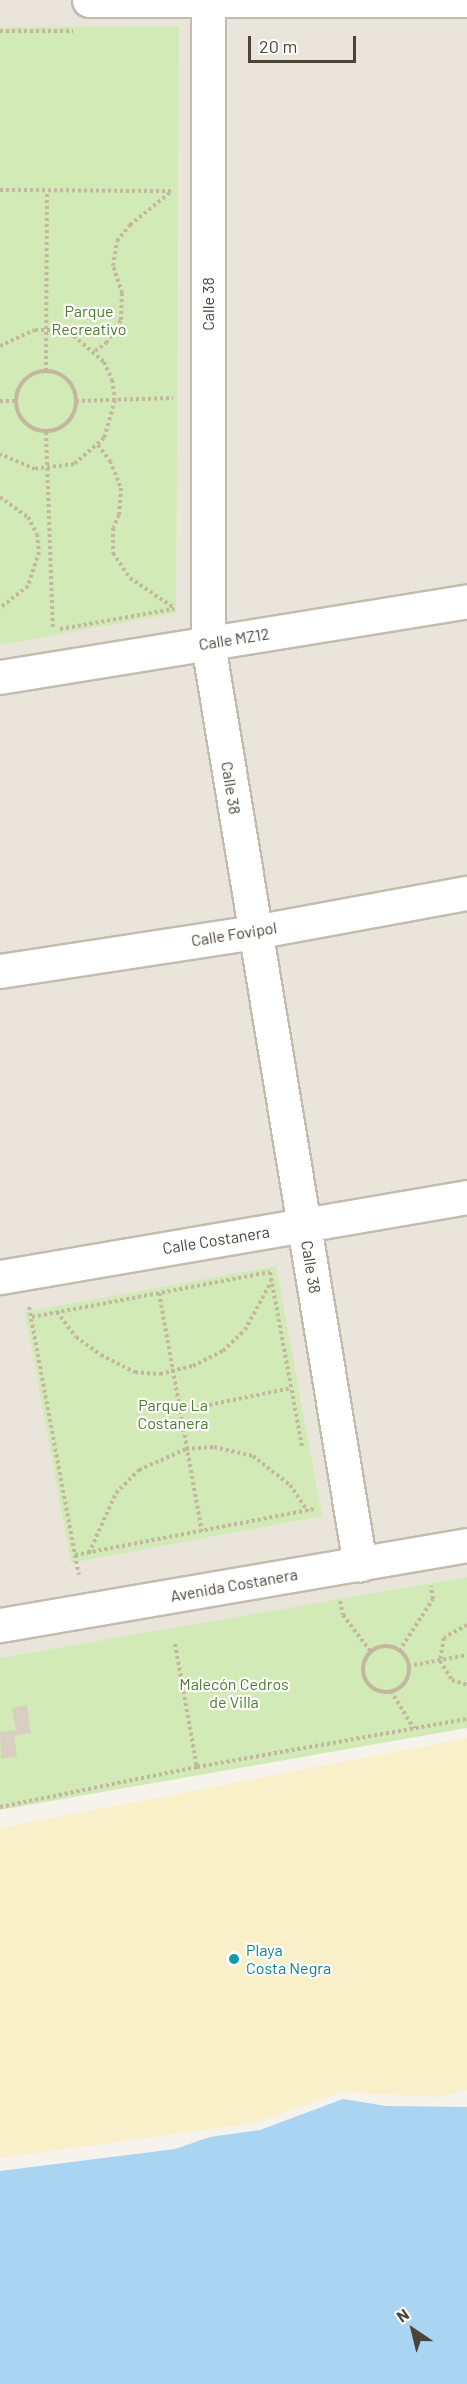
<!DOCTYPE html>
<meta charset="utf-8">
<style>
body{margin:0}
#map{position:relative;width:467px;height:2384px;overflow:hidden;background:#f6f3ec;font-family:Barlow,sans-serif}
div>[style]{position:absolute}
.residential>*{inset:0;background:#eae5da}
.green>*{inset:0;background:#d2eab5}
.sand>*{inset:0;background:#f9efc9}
.water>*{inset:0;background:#a9d4f2}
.building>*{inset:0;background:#d8cfc1}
.path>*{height:4px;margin-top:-2px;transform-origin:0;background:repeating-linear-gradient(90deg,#c4b79f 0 3px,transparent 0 6px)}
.path>.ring{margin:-2px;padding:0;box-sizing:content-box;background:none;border:4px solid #c4b79f;border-radius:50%}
.roads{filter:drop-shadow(2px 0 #c2bbae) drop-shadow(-2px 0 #c2bbae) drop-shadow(0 2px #c2bbae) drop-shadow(0 -2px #c2bbae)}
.minor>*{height:33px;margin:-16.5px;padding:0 16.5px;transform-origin:16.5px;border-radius:16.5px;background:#fff}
.dots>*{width:16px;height:16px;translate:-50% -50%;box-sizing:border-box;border:3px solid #fff;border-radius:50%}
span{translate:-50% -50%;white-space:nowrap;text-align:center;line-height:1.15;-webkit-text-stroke:4.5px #fff;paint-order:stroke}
.street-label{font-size:16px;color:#4b4439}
.park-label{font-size:16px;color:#4a7f2a}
.culture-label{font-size:16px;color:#0d838f}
.left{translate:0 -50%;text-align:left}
.north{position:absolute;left:383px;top:2300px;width:60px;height:60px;-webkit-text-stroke:4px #fff;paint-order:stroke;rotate:325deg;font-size:16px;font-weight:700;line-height:24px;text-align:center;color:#4b4439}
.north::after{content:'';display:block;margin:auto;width:21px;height:27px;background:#4b4439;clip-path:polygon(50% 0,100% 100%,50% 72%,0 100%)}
.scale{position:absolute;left:248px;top:36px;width:108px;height:27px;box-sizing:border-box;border:3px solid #4b4439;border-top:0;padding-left:8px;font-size:18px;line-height:21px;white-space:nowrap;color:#4b4439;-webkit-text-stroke:4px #fff;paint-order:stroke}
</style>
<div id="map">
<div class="residential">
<div style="clip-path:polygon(0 0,467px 0,467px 1696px,0 1778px)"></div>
</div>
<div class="green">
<div style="clip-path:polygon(179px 26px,176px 613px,0 645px,0 27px)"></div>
<div style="clip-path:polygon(276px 1266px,322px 1516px,71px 1563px,25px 1312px)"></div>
<div style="clip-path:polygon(467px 1577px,467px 1728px,0 1810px,0 1658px)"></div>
</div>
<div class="sand">
<div style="clip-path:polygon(467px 1738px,467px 2090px,438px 2097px,341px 2092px,254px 2123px,0 2158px,0 1828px)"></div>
</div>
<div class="water">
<div style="clip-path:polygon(343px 2099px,386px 2106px,467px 2107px,467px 2384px,0 2384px,0 2171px,175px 2149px,210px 2137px,260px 2130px)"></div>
</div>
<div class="building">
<div style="clip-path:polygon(27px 1705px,31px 1733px,14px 1736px,17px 1756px,1px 1759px,0 1732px,16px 1730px,12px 1708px)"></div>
</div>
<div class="path">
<div style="left:0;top:31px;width:73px"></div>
<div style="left:0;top:190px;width:171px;rotate:0.3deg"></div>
<div style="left:0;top:346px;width:38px;rotate:-25deg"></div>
<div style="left:35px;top:330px;width:20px"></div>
<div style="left:55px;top:330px;width:20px;rotate:18deg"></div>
<div style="left:74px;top:336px;width:40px;rotate:41deg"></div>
<div style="left:104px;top:362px;width:20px;rotate:66deg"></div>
<div style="left:112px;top:380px;width:20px;rotate:81deg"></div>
<div style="left:115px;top:400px;width:40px;rotate:106deg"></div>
<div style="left:104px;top:438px;width:40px;rotate:139deg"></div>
<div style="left:74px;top:464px;width:39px;rotate:173deg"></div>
<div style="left:35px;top:469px;width:38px;rotate:-157deg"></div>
<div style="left:95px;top:351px;width:14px;rotate:-36deg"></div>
<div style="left:106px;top:343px;width:27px;rotate:-57deg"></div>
<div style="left:121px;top:320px;width:27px;rotate:-88deg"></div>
<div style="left:122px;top:293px;width:28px;rotate:-108deg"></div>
<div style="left:113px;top:266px;width:25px;rotate:-81deg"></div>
<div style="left:117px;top:241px;width:21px;rotate:-51deg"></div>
<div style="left:130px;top:225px;width:54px;rotate:-39deg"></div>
<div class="ring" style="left:16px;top:371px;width:56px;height:56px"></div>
<div style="left:46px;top:371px;width:180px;rotate:-89.7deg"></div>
<div style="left:0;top:401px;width:15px"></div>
<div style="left:76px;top:401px;width:97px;rotate:-1.8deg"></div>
<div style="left:46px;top:432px;width:198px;rotate:88deg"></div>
<div style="left:98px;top:445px;width:20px;rotate:53deg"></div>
<div style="left:110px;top:461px;width:29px;rotate:68deg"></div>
<div style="left:121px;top:488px;width:27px;rotate:94deg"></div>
<div style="left:119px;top:515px;width:14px;rotate:115deg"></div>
<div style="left:113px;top:528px;width:25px;rotate:90deg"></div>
<div style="left:113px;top:553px;width:30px;rotate:56deg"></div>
<div style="left:130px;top:578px;width:53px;rotate:34.3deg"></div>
<div style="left:0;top:497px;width:34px;rotate:36deg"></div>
<div style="left:28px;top:517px;width:19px;rotate:62deg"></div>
<div style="left:37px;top:534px;width:18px;rotate:84deg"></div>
<div style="left:39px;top:552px;width:36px;rotate:108deg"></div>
<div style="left:28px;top:586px;width:36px;rotate:142deg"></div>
<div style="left:60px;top:629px;width:116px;rotate:-10deg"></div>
<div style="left:159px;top:1293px;width:242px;rotate:79.8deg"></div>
<div style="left:29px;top:1307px;width:252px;rotate:79.5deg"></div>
<div style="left:75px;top:1555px;width:243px;rotate:-10.9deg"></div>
<div style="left:57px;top:1312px;width:31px;rotate:53deg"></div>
<div style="left:76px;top:1337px;width:31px;rotate:36deg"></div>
<div style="left:101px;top:1355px;width:38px;rotate:27deg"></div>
<div style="left:135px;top:1372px;width:25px;rotate:5deg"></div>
<div style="left:160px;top:1374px;width:34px;rotate:-14deg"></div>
<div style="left:193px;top:1366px;width:34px;rotate:-27deg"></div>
<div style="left:223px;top:1351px;width:30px;rotate:-44deg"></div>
<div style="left:245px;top:1330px;width:55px;rotate:-61.6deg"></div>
<div style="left:32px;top:1317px;width:242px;rotate:-10.7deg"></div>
<div style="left:270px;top:1272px;width:177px;rotate:79.6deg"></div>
<div style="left:180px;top:1411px;width:113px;rotate:-11.7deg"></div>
<div style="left:89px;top:1553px;width:66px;rotate:-65.8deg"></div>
<div style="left:116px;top:1493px;width:33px;rotate:-45deg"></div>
<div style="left:139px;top:1470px;width:51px;rotate:-24.1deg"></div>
<div style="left:186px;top:1449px;width:28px;rotate:-4deg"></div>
<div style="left:214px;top:1447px;width:40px;rotate:13deg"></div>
<div style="left:253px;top:1456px;width:47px;rotate:38.1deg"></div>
<div style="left:290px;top:1485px;width:32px;rotate:56deg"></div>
<div style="left:75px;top:1555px;width:20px;rotate:79deg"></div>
<div style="left:340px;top:1601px;width:14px;rotate:78deg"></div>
<div style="left:343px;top:1615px;width:46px;rotate:52.9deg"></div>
<div style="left:467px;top:1625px;width:26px;rotate:151deg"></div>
<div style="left:444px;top:1638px;width:23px;rotate:100deg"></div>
<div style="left:440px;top:1661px;width:22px;rotate:58deg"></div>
<div style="left:452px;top:1680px;width:16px;rotate:18deg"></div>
<div style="left:175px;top:1644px;width:125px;rotate:79.9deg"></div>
<div class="ring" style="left:363px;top:1646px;width:42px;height:42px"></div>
<div style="left:399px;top:1651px;width:62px;rotate:-56.8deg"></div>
<div style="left:433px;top:1599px;width:13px;rotate:-99deg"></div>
<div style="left:408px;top:1666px;width:60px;rotate:-10.6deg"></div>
<div style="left:391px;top:1691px;width:44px;rotate:58.8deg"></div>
<div style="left:0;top:1807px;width:201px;rotate:-11.5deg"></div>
<div style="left:197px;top:1767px;width:274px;rotate:-10.1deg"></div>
</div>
<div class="roads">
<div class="minor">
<div style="left:89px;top:0;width:378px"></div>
<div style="left:208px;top:2px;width:642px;rotate:90deg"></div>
<div style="left:208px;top:644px;width:933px;rotate:80.63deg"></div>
<div style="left:0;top:677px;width:473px;rotate:-9.2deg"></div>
<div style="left:0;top:971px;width:257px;rotate:-8.7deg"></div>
<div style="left:254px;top:932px;width:217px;rotate:-10.4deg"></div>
<div style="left:0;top:1277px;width:474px;rotate:-9.7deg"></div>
<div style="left:0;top:1625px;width:474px;rotate:-9.7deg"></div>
</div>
</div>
<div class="dots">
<div style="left:234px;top:1959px;background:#0f9aa8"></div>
</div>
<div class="street-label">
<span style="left:208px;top:304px;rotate:-90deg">Calle 38</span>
<span style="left:234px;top:639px;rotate:-9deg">Calle MZ12</span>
<span style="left:231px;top:788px;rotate:81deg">Calle 38</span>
<span style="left:234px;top:934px;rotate:-9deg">Calle Fovipol</span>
<span style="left:216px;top:1240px;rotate:-9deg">Calle Costanera</span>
<span style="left:311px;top:1267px;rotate:81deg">Calle 38</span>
<span style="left:234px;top:1585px;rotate:-10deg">Avenida Costanera</span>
</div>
<div class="park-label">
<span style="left:89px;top:320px">Parque<br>Recreativo</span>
<span style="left:173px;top:1414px">Parque La<br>Costanera</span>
<span style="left:234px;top:1693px">Malecón Cedros<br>de Villa</span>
</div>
<div class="culture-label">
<span class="left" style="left:246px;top:1959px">Playa<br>Costa Negra</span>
</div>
<div class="north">N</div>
<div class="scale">20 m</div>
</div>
